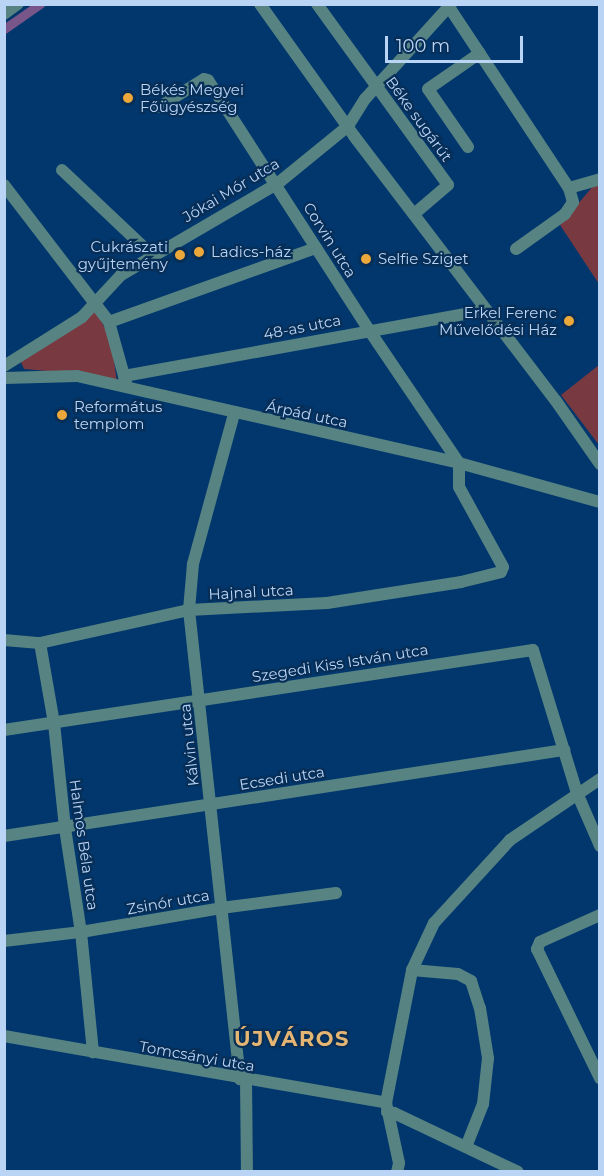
<!DOCTYPE html>
<meta charset="utf-8">
<style>
body{margin:0}
#map{position:relative;width:604px;height:1176px;overflow:hidden;background:#01376d;font-family:Montserrat,sans-serif}
div>[style]{position:absolute}
.green>*{inset:0;background:#783941}
.canal>*{height:9px;margin:-4.5px;padding:0 4.5px;transform-origin:4.5px;border-radius:4.5px;background:#79568a}
.minor>*{height:12px;margin:-6px;padding:0 6px;transform-origin:6px;border-radius:6px;background:#578382}
.dots>*{width:16px;height:16px;translate:-50% -50%;box-sizing:border-box;border:3px solid #072e57;border-radius:50%}
span{translate:-50% -50%;white-space:nowrap;text-align:center;line-height:1.15;-webkit-text-stroke:4.5px #072e57;paint-order:stroke}
.poi-label{font-size:15px;color:#bad4f5}
.left{translate:0 -50%;text-align:left}
.right{translate:-100% -50%;text-align:right}
.street-label{font-size:15px;color:#bad4f5}
.district-label{font-size:21px;color:#e5b574;font-weight:700;letter-spacing:1.5px}
.frame{position:absolute;inset:0;border:6px solid #bad4f5;pointer-events:none}
.scale{position:absolute;left:385px;top:36px;width:138px;height:27px;box-sizing:border-box;border:3px solid #bad4f5;border-top:0;padding-left:8px;font-size:18px;line-height:21px;white-space:nowrap;color:#bad4f5;-webkit-text-stroke:4px #072e57;paint-order:stroke}
</style>
<div id="map">
<div class="green">
<div style="clip-path:polygon(599px 183px,599px 284px,560px 225px,594px 185px)"></div>
<div style="clip-path:polygon(95px 309px,111px 340px,117px 382px,81px 374px,24px 369px,20px 360px)"></div>
<div style="clip-path:polygon(599px 365px,599px 445px,561px 395px)"></div>
</div>
<div class="canal">
<div style="left:4px;top:29px;width:44px;rotate:-34.8deg"></div>
</div>
<div class="minor">
<div style="left:260px;top:4px;width:162px;rotate:54.5deg"></div>
<div style="left:354px;top:136px;width:333px;rotate:52.7deg"></div>
<div style="left:556px;top:401px;width:77px;rotate:55.1deg"></div>
<div style="left:317px;top:4px;width:223px;rotate:54.1deg"></div>
<div style="left:448px;top:185px;width:45px;rotate:139.5deg"></div>
<div style="left:447px;top:4px;width:221px;rotate:56.5deg"></div>
<div style="left:4px;top:14px;width:17px;rotate:-36deg"></div>
<div style="left:468px;top:147px;width:70px;rotate:-124.6deg"></div>
<div style="left:428px;top:89px;width:63px;rotate:-34.7deg"></div>
<div style="left:62px;top:170px;width:124px;rotate:43.4deg"></div>
<div style="left:4px;top:185px;width:173px;rotate:52.5deg"></div>
<div style="left:109px;top:322px;width:63px;rotate:74.4deg"></div>
<div style="left:516px;top:249px;width:60px;rotate:-35.5deg"></div>
<div style="left:565px;top:214px;width:14px;rotate:-56deg"></div>
<div style="left:573px;top:202px;width:15px;rotate:-106deg"></div>
<div style="left:569px;top:188px;width:32px;rotate:-16deg"></div>
<div style="left:109px;top:322px;width:220px;rotate:-19.7deg"></div>
<div style="left:4px;top:366px;width:92px;rotate:-32.1deg"></div>
<div style="left:82px;top:317px;width:57px;rotate:-47.1deg"></div>
<div style="left:121px;top:275px;width:181px;rotate:-30.3deg"></div>
<div style="left:277px;top:184px;width:92px;rotate:-39.2deg"></div>
<div style="left:348px;top:126px;width:32px;rotate:-58deg"></div>
<div style="left:365px;top:99px;width:128px;rotate:-47.8deg"></div>
<div style="left:124px;top:376px;width:368px;rotate:-10.3deg"></div>
<div style="left:4px;top:378px;width:73px;rotate:-1.6deg"></div>
<div style="left:77px;top:376px;width:392px;rotate:12.8deg"></div>
<div style="left:459px;top:463px;width:146px;rotate:15.5deg"></div>
<div style="left:234px;top:414px;width:156px;rotate:105.3deg"></div>
<div style="left:193px;top:564px;width:46px;rotate:95deg"></div>
<div style="left:189px;top:610px;width:472px;rotate:83.8deg"></div>
<div style="left:4px;top:640px;width:36px;rotate:5deg"></div>
<div style="left:40px;top:643px;width:153px;rotate:-12.5deg"></div>
<div style="left:189px;top:610px;width:138px;rotate:-2.9deg"></div>
<div style="left:327px;top:603px;width:136px;rotate:-8.9deg"></div>
<div style="left:461px;top:582px;width:41px;rotate:-14deg"></div>
<div style="left:501px;top:572px;width:5px;rotate:-68deg"></div>
<div style="left:503px;top:567px;width:91px;rotate:-118.8deg"></div>
<div style="left:459px;top:487px;width:24px;rotate:-90deg"></div>
<div style="left:459px;top:463px;width:161px;rotate:-124.1deg"></div>
<div style="left:369px;top:330px;width:297px;rotate:-122.8deg"></div>
<div style="left:208px;top:80px;width:4px;rotate:-166deg"></div>
<div style="left:204px;top:79px;width:53px;rotate:148.1deg"></div>
<div style="left:40px;top:643px;width:81px;rotate:80.1deg"></div>
<div style="left:54px;top:723px;width:106px;rotate:84deg"></div>
<div style="left:65px;top:828px;width:105px;rotate:81.3deg"></div>
<div style="left:81px;top:932px;width:121px;rotate:84.3deg"></div>
<div style="left:4px;top:730px;width:535px;rotate:-8.6deg"></div>
<div style="left:533px;top:650px;width:150px;rotate:72.9deg"></div>
<div style="left:577px;top:793px;width:58px;rotate:66.5deg"></div>
<div style="left:4px;top:836px;width:567px;rotate:-8.73deg"></div>
<div style="left:600px;top:915px;width:66px;rotate:155.8deg"></div>
<div style="left:540px;top:942px;width:8px;rotate:113deg"></div>
<div style="left:537px;top:949px;width:144px;rotate:64deg"></div>
<div style="left:4px;top:941px;width:78px;rotate:-6.7deg"></div>
<div style="left:81px;top:932px;width:142px;rotate:-9.7deg"></div>
<div style="left:221px;top:908px;width:116px;rotate:-7.4deg"></div>
<div style="left:412px;top:970px;width:46px;rotate:5deg"></div>
<div style="left:458px;top:974px;width:15px;rotate:28deg"></div>
<div style="left:471px;top:981px;width:28px;rotate:72deg"></div>
<div style="left:480px;top:1008px;width:51px;rotate:80.9deg"></div>
<div style="left:488px;top:1058px;width:46px;rotate:96.2deg"></div>
<div style="left:483px;top:1104px;width:46px;rotate:111.6deg"></div>
<div style="left:4px;top:1036px;width:388px;rotate:9.9deg"></div>
<div style="left:246px;top:1080px;width:92px;rotate:89.4deg"></div>
<div style="left:387px;top:1112px;width:7px;rotate:8deg"></div>
<div style="left:394px;top:1113px;width:137px;rotate:25.4deg"></div>
<div style="left:397px;top:1172px;width:9px;rotate:-77deg"></div>
<div style="left:399px;top:1163px;width:61px;rotate:-102.2deg"></div>
<div style="left:386px;top:1103px;width:136px;rotate:-78.9deg"></div>
<div style="left:412px;top:970px;width:52px;rotate:-64.9deg"></div>
<div style="left:434px;top:923px;width:113px;rotate:-47.5deg"></div>
<div style="left:510px;top:840px;width:109px;rotate:-34.1deg"></div>
</div>
<div class="dots">
<div style="left:128px;top:98px;background:#eda83c"></div>
<div style="left:199px;top:252px;background:#eda83c"></div>
<div style="left:180px;top:255px;background:#eda83c"></div>
<div style="left:366px;top:259px;background:#eda83c"></div>
<div style="left:569px;top:321px;background:#eda83c"></div>
<div style="left:62px;top:415px;background:#eda83c"></div>
</div>
<div class="poi-label">
<span class="left" style="left:140px;top:98px">Békés Megyei<br>Főügyészség</span>
<span class="right" style="left:168px;top:255px">Cukrászati<br>gyűjtemény</span>
<span class="left" style="left:211px;top:252px">Ladics-ház</span>
<span class="left" style="left:378px;top:259px">Selfie Sziget</span>
<span class="right" style="left:557px;top:321px">Erkel Ferenc<br>Művelődési Ház</span>
<span class="left" style="left:74px;top:415px">Református<br>templom</span>
</div>
<div class="street-label">
<span style="left:419px;top:119px;rotate:54deg">Béke sugárút</span>
<span style="left:231px;top:190px;rotate:-31deg">Jókai Mór utca</span>
<span style="left:330px;top:240px;rotate:58deg">Corvin utca</span>
<span style="left:302px;top:327px;rotate:-11deg">48-as utca</span>
<span style="left:307px;top:414px;rotate:12deg">Árpád utca</span>
<span style="left:251px;top:592px;rotate:-3deg">Hajnal utca</span>
<span style="left:340px;top:663px;rotate:-9deg">Szegedi Kiss István utca</span>
<span style="left:189px;top:745px;rotate:-96deg">Kálvin utca</span>
<span style="left:282px;top:778px;rotate:-9deg">Ecsedi utca</span>
<span style="left:84px;top:845px;rotate:82deg">Halmos Béla utca</span>
<span style="left:168px;top:902px;rotate:-10deg">Zsinór utca</span>
<span style="left:197px;top:1056px;rotate:10deg">Tomcsányi utca</span>
</div>
<div class="district-label">
<span style="left:292px;top:1039px">ÚJVÁROS</span>
</div>
<div class="frame"></div>
<div class="scale">100 m</div>
</div>
